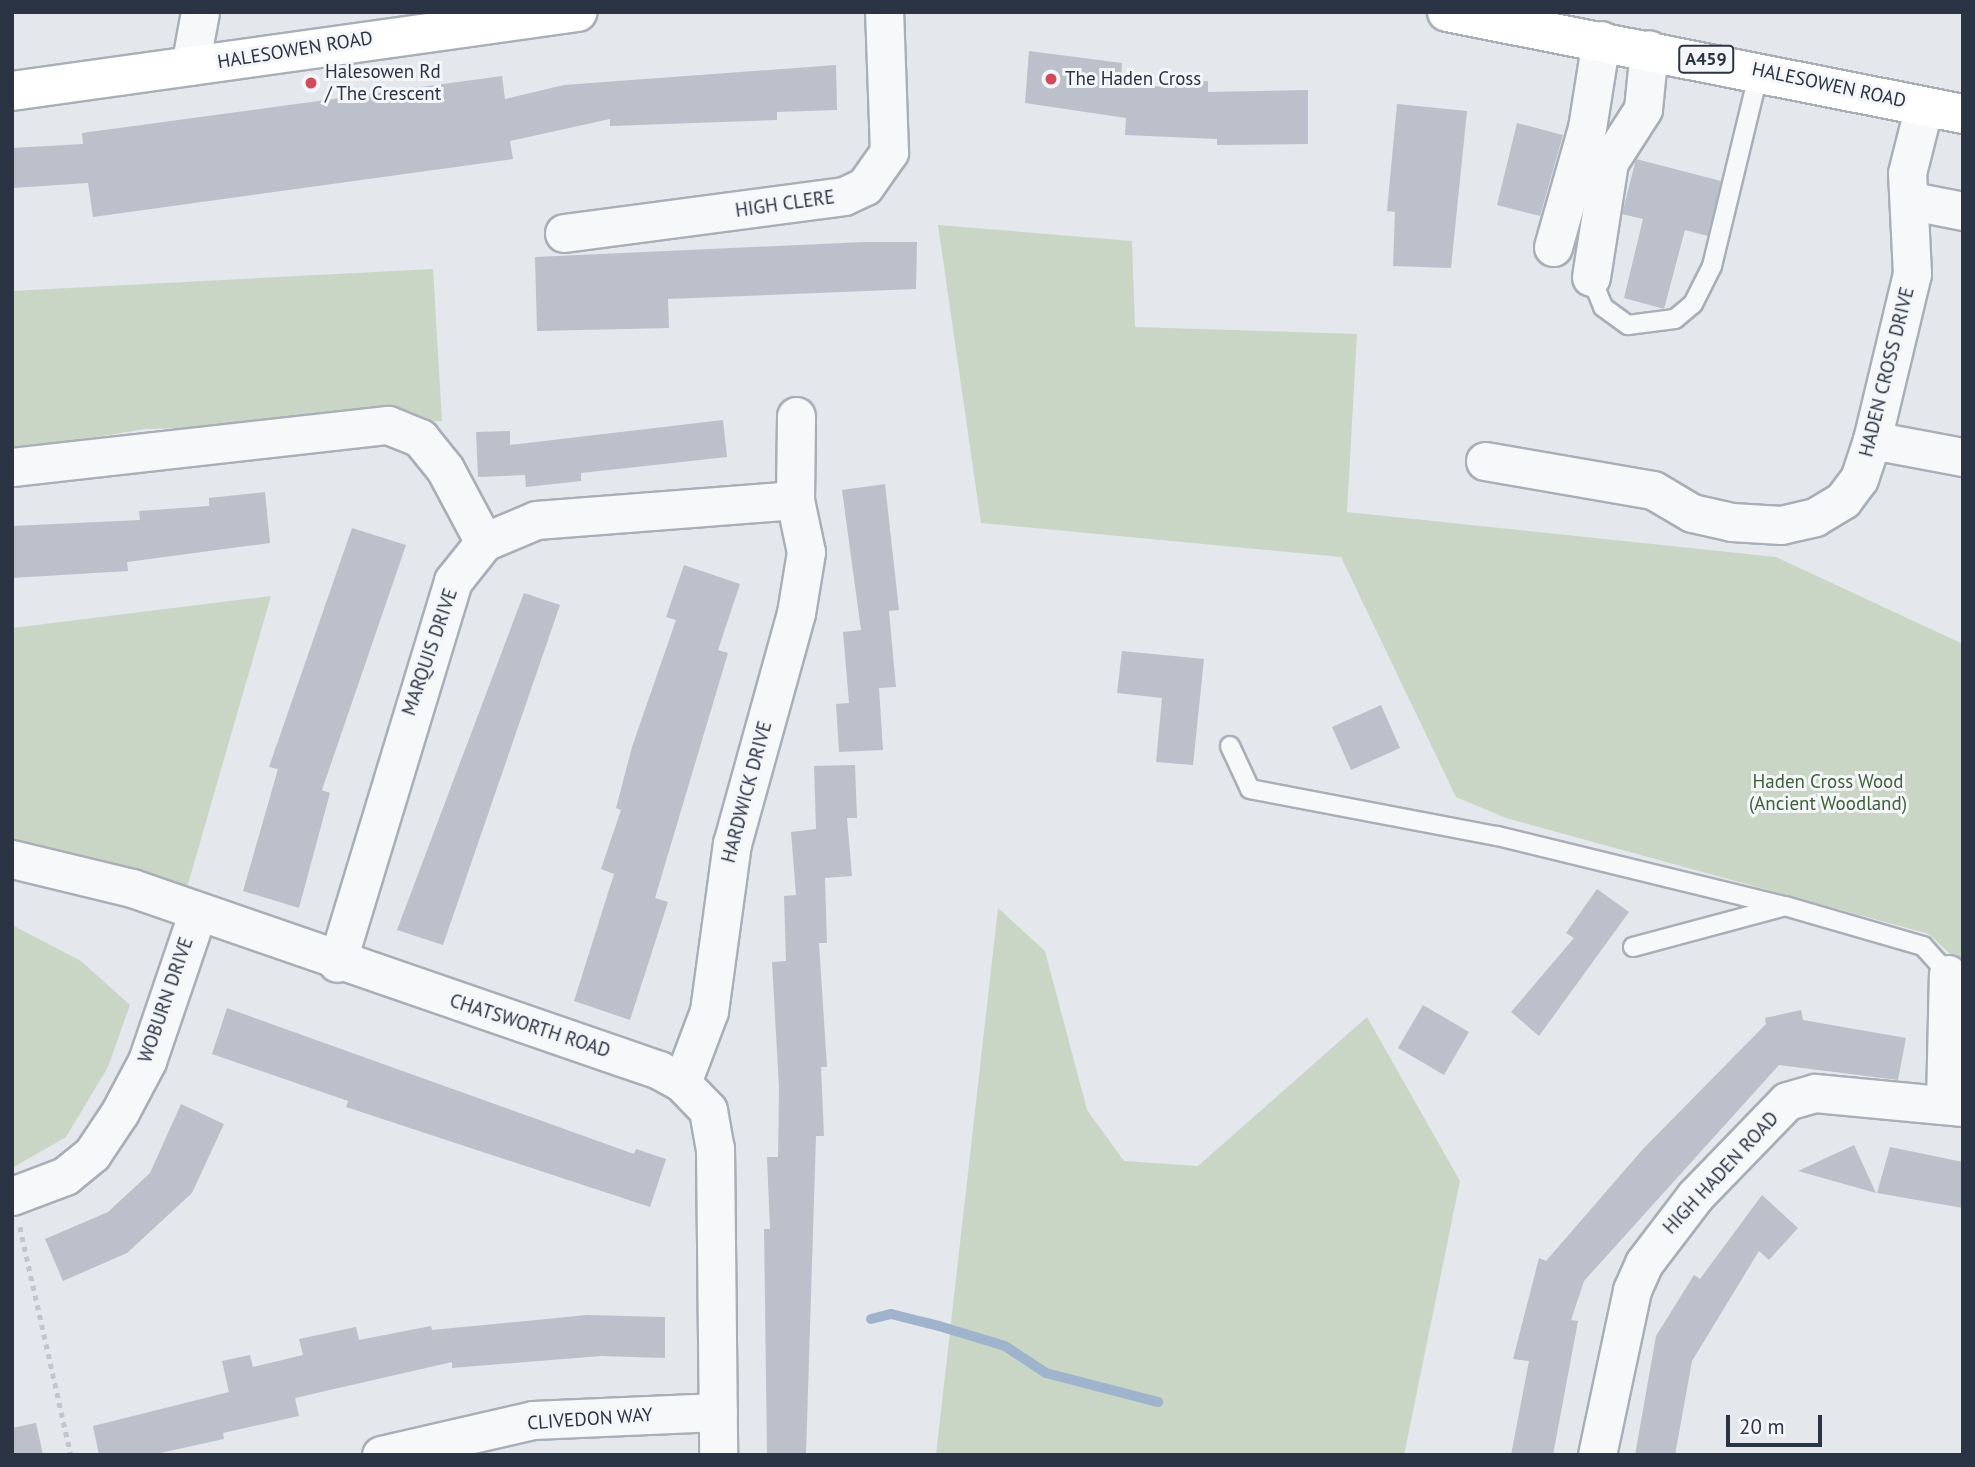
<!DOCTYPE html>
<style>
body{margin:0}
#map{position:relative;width:1975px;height:1467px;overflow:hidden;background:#e4e7ec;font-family:"PT Sans",sans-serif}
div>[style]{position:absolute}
.green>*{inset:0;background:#c9d6c5}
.stream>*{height:10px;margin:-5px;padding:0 5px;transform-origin:5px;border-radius:5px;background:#9fb4cc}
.building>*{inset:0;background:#bbc0ca}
.path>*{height:4.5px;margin-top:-2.25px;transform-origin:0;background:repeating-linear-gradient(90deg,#c2c5cb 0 5px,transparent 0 10px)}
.roads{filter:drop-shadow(2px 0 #a9aeb7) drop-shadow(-2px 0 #a9aeb7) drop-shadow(0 2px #a9aeb7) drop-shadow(0 -2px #a9aeb7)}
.lane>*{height:18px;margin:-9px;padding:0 9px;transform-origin:9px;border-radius:9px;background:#f7f8fa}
.street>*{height:37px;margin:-18.5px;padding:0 18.5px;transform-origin:18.5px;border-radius:18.5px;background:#f7f8fa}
.primary>*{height:38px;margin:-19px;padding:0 19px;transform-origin:19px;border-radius:19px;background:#fff}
.dots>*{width:19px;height:19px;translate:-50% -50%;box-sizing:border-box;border:4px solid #f4f6f9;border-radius:50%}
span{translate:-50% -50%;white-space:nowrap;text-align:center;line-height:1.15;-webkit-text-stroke:6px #f4f6f9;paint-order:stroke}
.shield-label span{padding:2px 5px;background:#f4f6f9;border:2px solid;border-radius:5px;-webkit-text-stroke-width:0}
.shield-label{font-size:18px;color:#2b3445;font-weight:700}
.street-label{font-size:19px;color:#2b3445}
.poi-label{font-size:19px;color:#2b3445}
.left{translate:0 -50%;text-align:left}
.park-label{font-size:19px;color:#3f6138}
.frame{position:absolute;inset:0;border:14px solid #2b3445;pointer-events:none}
.scale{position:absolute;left:1726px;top:1415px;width:96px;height:32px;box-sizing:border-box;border:4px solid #2b3445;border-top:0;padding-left:9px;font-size:21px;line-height:24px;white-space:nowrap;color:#2b3445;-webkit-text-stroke:5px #f4f6f9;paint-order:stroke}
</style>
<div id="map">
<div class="green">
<div style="clip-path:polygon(938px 225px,1132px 241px,1135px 327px,1357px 334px,1347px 512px,1776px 557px,1963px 644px,1963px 966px,1929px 934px,1506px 818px,1456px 797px,1341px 557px,981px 523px)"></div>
<div style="clip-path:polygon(433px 269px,442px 421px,145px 429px,12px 451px,12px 291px)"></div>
<div style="clip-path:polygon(271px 596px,186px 891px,12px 841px,12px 628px)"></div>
<div style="clip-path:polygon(998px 908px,1045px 951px,1087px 1110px,1124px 1161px,1198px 1166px,1367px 1017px,1460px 1181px,1404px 1455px,936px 1455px)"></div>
<div style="clip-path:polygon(12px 925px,81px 961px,130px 1005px,108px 1067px,66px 1137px,12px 1168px)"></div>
</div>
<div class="stream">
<div style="left:871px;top:1319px;width:21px;rotate:-14deg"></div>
<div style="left:891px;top:1314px;width:49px;rotate:14deg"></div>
<div style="left:939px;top:1326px;width:69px;rotate:16.9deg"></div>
<div style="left:1005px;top:1346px;width:49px;rotate:33.4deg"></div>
<div style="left:1046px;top:1373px;width:116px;rotate:14.5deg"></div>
</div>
<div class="building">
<div style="clip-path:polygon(1029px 51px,1122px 63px,1121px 85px,1174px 87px,1175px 80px,1208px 81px,1208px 92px,1308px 90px,1308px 144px,1217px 145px,1217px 139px,1125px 135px,1126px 118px,1025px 103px)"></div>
<div style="clip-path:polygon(836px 65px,837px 110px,777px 112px,777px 120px,610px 126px,610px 119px,510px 141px,513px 159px,93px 217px,88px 183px,12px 188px,12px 148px,83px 144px,82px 133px,502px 76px,505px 99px,564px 85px)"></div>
<div style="clip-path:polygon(1397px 104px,1467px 111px,1451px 268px,1393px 266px,1395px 212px,1387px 211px)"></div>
<div style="clip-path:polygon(1517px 123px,1563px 135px,1540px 216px,1497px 205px)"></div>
<div style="clip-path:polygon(1636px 159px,1721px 181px,1708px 236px,1685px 230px,1664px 309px,1624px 298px,1643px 219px,1622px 214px)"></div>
<div style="clip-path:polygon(864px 242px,917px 242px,916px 289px,668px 299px,669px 328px,537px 331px,535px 257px)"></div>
<div style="clip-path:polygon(723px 420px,727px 457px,581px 473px,581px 481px,526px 487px,525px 475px,478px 477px,476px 432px,510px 431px,510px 445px)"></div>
<div style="clip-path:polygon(885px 484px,899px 610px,889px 611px,896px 687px,879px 688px,883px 750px,839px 752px,836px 704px,849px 703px,843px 632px,861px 630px,842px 490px)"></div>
<div style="clip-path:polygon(265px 492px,270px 543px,127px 562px,128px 571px,12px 578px,12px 526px,140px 520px,139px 511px,209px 506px,209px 498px)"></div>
<div style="clip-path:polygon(352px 528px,406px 545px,322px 790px,330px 793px,299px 908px,243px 891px,278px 769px,269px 767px)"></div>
<div style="clip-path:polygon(684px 565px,740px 584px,718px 650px,728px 653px,655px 898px,668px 902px,630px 1020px,574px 1001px,614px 874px,601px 869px,621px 810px,616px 808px,632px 747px,676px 620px,666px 617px)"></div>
<div style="clip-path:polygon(524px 593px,560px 605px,443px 945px,397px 930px)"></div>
<div style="clip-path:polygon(1122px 651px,1204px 659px,1193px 765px,1156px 762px,1162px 698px,1117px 693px)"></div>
<div style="clip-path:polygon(1381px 705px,1400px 748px,1351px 770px,1332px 727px)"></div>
<div style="clip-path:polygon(855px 765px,857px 818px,847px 818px,852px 876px,825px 878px,827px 943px,819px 943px,827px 1067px,821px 1067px,824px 1136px,816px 1136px,806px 1455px,767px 1455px,764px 1229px,770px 1229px,767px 1157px,778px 1157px,779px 1088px,772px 962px,786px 961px,784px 896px,796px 895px,791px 832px,816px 829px,814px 766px)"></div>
<div style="clip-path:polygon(1597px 889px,1629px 912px,1539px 1036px,1511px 1012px,1574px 938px,1566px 933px)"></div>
<div style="clip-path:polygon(1423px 1005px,1469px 1032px,1444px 1075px,1398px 1048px)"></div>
<div style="clip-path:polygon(227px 1008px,634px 1154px,636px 1149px,666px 1159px,650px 1207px,346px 1107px,348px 1101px,212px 1054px)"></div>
<div style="clip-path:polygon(1801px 1010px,1803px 1020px,1906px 1038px,1898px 1080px,1779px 1065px,1584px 1281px,1571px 1320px,1578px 1321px,1553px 1455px,1511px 1455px,1529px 1361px,1513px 1359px,1539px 1258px,1546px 1261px,1643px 1149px,1766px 1024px,1765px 1018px)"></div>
<div style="clip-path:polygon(181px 1104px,224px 1124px,192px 1193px,127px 1253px,63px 1281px,45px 1239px,108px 1212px,150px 1173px)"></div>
<div style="clip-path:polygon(1854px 1145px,1876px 1193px,1798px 1171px)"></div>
<div style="clip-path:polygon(1890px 1147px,1963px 1162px,1963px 1208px,1877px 1193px)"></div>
<div style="clip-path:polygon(1762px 1195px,1798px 1228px,1769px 1260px,1759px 1251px,1692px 1361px,1675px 1455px,1635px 1455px,1656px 1336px,1694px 1275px,1700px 1279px)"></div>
<div style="clip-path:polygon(587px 1315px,665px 1317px,665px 1358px,601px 1356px,452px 1368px,452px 1362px,295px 1398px,299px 1416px,223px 1433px,224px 1439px,151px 1455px,99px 1455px,93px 1426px,229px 1392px,222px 1361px,250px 1355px,253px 1367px,303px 1355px,299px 1339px,356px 1327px,359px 1340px,431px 1326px,432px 1330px)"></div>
<div style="clip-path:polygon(36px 1423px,43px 1455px,12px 1455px,12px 1428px)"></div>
</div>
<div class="path">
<div style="left:20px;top:1227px;width:234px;rotate:77.4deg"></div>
</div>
<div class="roads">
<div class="lane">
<div style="left:1591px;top:277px;width:32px;rotate:68deg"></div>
<div style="left:1603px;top:307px;width:31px;rotate:36deg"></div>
<div style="left:1628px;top:325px;width:47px;rotate:-7.3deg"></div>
<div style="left:1675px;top:319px;width:23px;rotate:-40deg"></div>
<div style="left:1693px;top:304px;width:42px;rotate:-63.4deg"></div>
<div style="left:1712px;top:266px;width:201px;rotate:-76.4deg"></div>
<div style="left:1230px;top:746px;width:47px;rotate:65.1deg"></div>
<div style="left:1250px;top:789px;width:251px;rotate:10.8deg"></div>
<div style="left:1497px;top:836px;width:296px;rotate:13.7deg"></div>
<div style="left:1785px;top:906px;width:144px;rotate:16.2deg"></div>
<div style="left:1923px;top:946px;width:38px;rotate:48deg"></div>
<div style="left:1633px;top:947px;width:154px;rotate:-15deg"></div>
</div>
<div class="street">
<div style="left:190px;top:66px;width:55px;rotate:-79.5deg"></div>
<div style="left:1912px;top:201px;width:52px;rotate:11.1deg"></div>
<div style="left:564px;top:233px;width:282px;rotate:-7.5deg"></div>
<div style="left:844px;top:196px;width:23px;rotate:-25deg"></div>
<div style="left:865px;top:186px;width:42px;rotate:-54.8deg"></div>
<div style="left:889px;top:152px;width:140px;rotate:-92deg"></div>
<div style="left:1553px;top:247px;width:124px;rotate:-74.1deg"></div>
<div style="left:1587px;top:128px;width:89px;rotate:-81deg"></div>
<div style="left:1591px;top:277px;width:116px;rotate:-81.1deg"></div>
<div style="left:1609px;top:162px;width:63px;rotate:-57.3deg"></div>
<div style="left:1643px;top:109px;width:60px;rotate:-84.3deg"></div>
<div style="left:1872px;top:440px;width:93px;rotate:10.6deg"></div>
<div style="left:1485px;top:461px;width:170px;rotate:9.8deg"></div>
<div style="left:1653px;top:490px;width:45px;rotate:30.5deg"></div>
<div style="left:1692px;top:513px;width:41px;rotate:12.7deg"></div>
<div style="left:1732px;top:522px;width:49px;rotate:3.5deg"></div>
<div style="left:1781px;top:525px;width:35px;rotate:-13deg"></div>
<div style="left:1815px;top:517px;width:33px;rotate:-31deg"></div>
<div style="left:1843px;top:500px;width:26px;rotate:-53deg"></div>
<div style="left:1859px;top:479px;width:41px;rotate:-71.6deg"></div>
<div style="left:1872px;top:440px;width:171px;rotate:-76.5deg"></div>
<div style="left:1912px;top:274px;width:101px;rotate:-92.8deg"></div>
<div style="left:1907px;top:173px;width:69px;rotate:-75.8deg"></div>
<div style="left:12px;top:467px;width:378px;rotate:-6.4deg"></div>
<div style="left:388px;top:425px;width:35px;rotate:22deg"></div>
<div style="left:420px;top:438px;width:40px;rotate:51deg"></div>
<div style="left:445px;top:469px;width:83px;rotate:61.9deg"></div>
<div style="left:484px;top:542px;width:50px;rotate:128.5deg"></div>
<div style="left:453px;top:581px;width:399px;rotate:106.9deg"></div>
<div style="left:795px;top:500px;width:84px;rotate:-89.3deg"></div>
<div style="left:484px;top:542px;width:56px;rotate:-22.9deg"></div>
<div style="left:536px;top:520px;width:260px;rotate:-4.4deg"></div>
<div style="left:795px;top:500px;width:53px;rotate:78.1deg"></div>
<div style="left:806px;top:552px;width:62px;rotate:99.3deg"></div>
<div style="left:796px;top:613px;width:239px;rotate:105.5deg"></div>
<div style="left:732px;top:843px;width:170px;rotate:97.8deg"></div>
<div style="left:709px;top:1011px;width:77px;rotate:110.6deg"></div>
<div style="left:12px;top:859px;width:123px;rotate:13.6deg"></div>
<div style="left:132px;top:888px;width:558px;rotate:19.05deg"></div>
<div style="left:659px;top:1070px;width:26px;rotate:29deg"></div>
<div style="left:682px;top:1083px;width:37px;rotate:46deg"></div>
<div style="left:708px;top:1110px;width:39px;rotate:80deg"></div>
<div style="left:715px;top:1148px;width:307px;rotate:89.4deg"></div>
<div style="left:1945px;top:1104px;width:130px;rotate:-88.7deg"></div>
<div style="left:12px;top:1196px;width:57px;rotate:-20.7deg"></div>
<div style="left:65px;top:1176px;width:35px;rotate:-39deg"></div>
<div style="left:92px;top:1154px;width:50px;rotate:-56.3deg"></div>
<div style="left:120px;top:1112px;width:58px;rotate:-62.1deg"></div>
<div style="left:147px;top:1061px;width:158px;rotate:-71.2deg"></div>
<div style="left:381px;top:1455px;width:156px;rotate:-13deg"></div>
<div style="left:533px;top:1420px;width:185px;rotate:-2.5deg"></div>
<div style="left:1597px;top:1455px;width:169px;rotate:-78deg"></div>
<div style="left:1632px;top:1290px;width:30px;rotate:-66deg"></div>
<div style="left:1644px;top:1263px;width:84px;rotate:-52.7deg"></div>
<div style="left:1695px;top:1196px;width:132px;rotate:-45.9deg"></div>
<div style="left:1787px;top:1101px;width:29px;rotate:-16deg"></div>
<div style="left:1815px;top:1093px;width:149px;rotate:5.4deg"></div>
</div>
<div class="primary">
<div style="left:1447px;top:12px;width:526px;rotate:11.18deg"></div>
<div style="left:12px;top:91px;width:571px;rotate:-7.95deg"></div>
</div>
</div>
<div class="dots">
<div style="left:1051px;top:79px;background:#d1495b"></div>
<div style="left:311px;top:83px;background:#d1495b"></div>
</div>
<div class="shield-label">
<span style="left:1706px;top:59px">A459</span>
</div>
<div class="street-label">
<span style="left:295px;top:50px;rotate:-9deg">HALESOWEN ROAD</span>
<span style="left:1829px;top:85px;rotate:12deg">HALESOWEN ROAD</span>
<span style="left:785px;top:204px;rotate:-8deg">HIGH CLERE</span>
<span style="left:1887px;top:372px;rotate:-76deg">HADEN CROSS DRIVE</span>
<span style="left:430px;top:652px;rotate:-71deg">MARQUIS DRIVE</span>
<span style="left:747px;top:792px;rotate:-75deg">HARDWICK DRIVE</span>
<span style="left:166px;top:1000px;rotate:-71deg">WOBURN DRIVE</span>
<span style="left:530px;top:1026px;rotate:18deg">CHATSWORTH ROAD</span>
<span style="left:1721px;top:1173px;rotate:-47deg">HIGH HADEN ROAD</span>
<span style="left:590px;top:1419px;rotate:-4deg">CLIVEDON WAY</span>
</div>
<div class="poi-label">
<span class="left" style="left:325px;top:83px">Halesowen Rd<br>/ The Crescent</span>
<span class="left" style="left:1065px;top:79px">The Haden Cross</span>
</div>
<div class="park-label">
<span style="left:1828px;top:793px">Haden Cross Wood<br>(Ancient Woodland)</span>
</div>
<div class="frame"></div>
<div class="scale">20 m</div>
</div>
